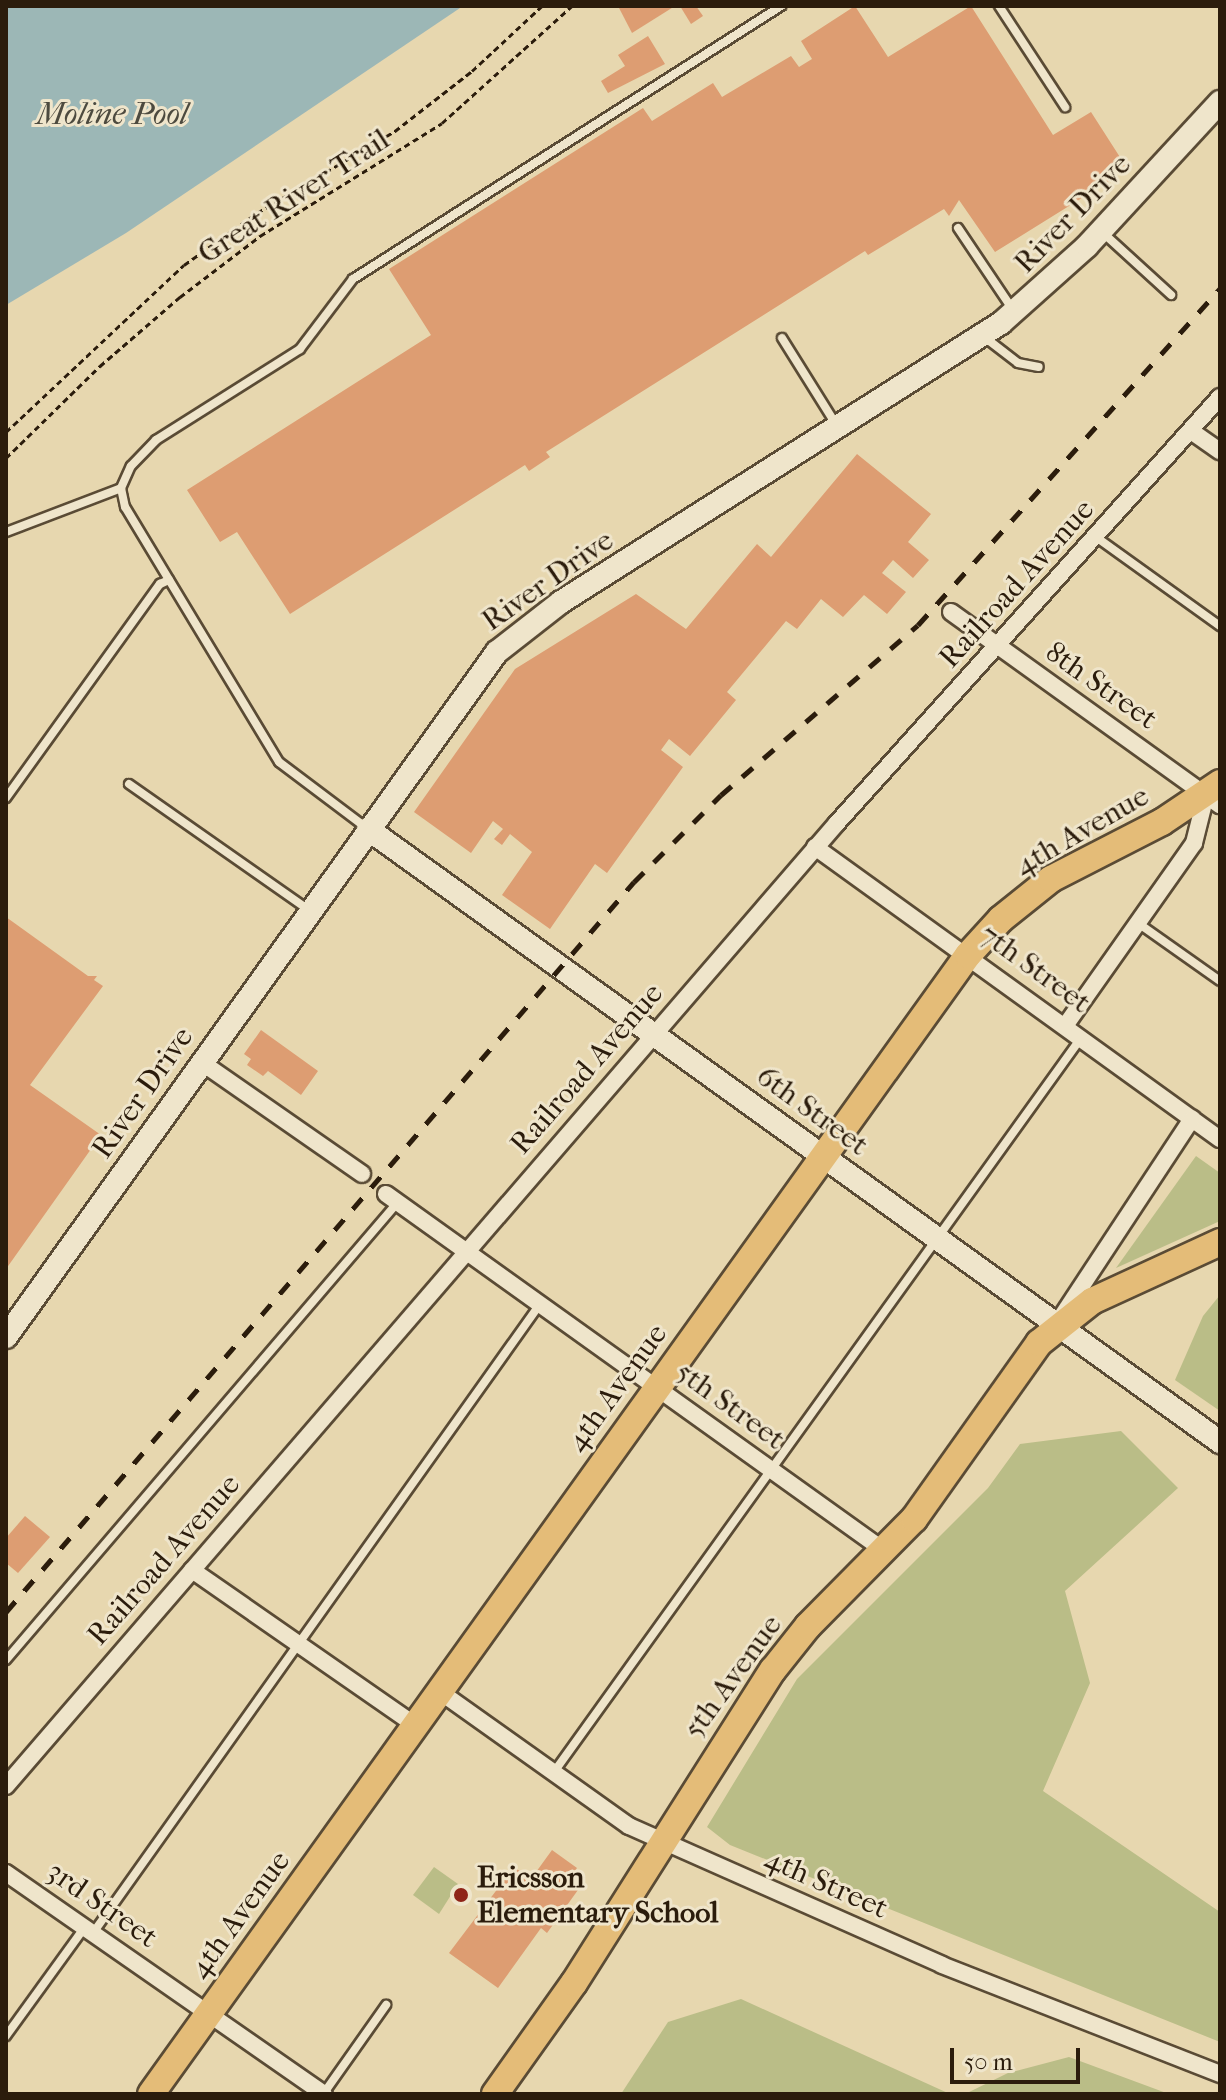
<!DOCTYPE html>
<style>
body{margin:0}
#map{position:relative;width:1226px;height:2100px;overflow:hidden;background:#e7d7af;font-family:"IM FELL French Canon",serif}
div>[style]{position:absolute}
.green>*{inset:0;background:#babd87}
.water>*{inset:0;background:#9cb7b6}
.building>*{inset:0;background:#dd9d72}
.path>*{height:3px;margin-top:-1.5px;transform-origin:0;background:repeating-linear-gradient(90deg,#2b1c0c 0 6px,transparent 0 10px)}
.roads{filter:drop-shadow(2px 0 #5a4b35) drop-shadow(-2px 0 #5a4b35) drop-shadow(0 2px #5a4b35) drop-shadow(0 -2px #5a4b35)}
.lane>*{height:8px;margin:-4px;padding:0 4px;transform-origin:4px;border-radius:4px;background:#efe5cb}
.street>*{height:16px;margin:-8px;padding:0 8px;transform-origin:8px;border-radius:8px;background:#efe5cb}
.secondary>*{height:22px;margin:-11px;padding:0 11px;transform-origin:11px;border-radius:11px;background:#efe5cb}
.primary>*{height:26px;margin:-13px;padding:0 13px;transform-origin:13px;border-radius:13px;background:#e4bc78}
.rail>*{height:5px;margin-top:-2.5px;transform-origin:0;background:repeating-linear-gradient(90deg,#2b1c0c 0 14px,transparent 0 28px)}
.dots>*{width:22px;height:22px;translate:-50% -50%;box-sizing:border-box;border:4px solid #efe5cb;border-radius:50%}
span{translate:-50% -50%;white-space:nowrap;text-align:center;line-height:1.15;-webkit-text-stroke:6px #efe5cb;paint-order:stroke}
.street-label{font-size:30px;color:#2b1c0c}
.poi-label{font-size:30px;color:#2b1c0c;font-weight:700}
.left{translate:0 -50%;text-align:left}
.water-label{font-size:32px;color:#4d4a3f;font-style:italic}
.frame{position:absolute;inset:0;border:8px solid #2b1c0c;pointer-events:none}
.scale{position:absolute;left:950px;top:2048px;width:130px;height:36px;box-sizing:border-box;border:4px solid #2b1c0c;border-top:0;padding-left:10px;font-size:24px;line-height:28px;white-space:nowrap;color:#2b1c0c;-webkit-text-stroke:6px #efe5cb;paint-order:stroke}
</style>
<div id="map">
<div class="green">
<div style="clip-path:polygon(1196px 1156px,1220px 1173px,1220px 1221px,1116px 1268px)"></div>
<div style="clip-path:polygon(1220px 1295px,1220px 1411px,1175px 1380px,1203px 1316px)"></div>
<div style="clip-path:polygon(1121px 1431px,1178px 1488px,1065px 1591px,1090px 1683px,1043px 1791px,1220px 1912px,1220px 2042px,730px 1845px,707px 1827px,797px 1679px,988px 1488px,1020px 1444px)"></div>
<div style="clip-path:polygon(434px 1867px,458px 1884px,439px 1914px,413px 1895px)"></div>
<div style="clip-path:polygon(741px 1999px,950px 2094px,621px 2094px,668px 2022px)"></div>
<div style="clip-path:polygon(1069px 2057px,1169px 2094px,965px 2094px,1008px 2073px)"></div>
</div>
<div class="water">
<div style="clip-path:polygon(6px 6px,463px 6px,126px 233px,6px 305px)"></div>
</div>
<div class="building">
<div style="clip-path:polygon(618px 6px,675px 6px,632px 33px)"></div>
<div style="clip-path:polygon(680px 6px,696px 6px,703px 16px,691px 24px)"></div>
<div style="clip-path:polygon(855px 6px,888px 57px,971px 6px,1053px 135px,1091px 112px,1125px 165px,1111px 174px,1114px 178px,995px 252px,959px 200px,949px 216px,944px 209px,868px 255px,865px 251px,546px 452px,550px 457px,529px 471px,525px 465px,290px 614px,237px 532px,220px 542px,187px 490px,431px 335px,389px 269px,643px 108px,652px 121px,713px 83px,722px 97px,791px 56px,799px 67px,812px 59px,801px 41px)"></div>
<div style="clip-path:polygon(648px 36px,665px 64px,608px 93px,601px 81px,625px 66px,618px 55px)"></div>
<div style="clip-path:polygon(857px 454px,931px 514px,908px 542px,929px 560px,913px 578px,893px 560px,882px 573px,906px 592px,887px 614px,864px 595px,843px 617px,821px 599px,797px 629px,786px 621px,727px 692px,736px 700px,690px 756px,669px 739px,661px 750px,683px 767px,607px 873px,595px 864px,550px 929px,502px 895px,532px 852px,510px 834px,502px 845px,494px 839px,503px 829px,493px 821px,471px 853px,414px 812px,515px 669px,636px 594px,686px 629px,757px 544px,771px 557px)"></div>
<div style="clip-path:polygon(6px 917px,88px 976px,97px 976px,94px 980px,103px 986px,30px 1085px,101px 1135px,6px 1269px)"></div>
<div style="clip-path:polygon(261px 1030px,318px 1071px,301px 1095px,268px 1071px,263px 1076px,247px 1065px,251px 1059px,244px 1054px)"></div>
<div style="clip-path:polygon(25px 1516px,50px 1537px,18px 1573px,6px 1563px,6px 1538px)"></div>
<div style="clip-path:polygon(552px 1850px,577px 1868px,572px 1875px,583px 1883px,547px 1933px,541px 1928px,498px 1988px,449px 1953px,514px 1867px,531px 1879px)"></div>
</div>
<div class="path">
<div style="left:6px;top:432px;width:244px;rotate:-43.2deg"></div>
<div style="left:184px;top:265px;width:90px;rotate:-35.5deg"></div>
<div style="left:257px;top:213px;width:161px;rotate:-30.7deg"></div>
<div style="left:395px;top:131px;width:98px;rotate:-37.9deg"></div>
<div style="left:472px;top:71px;width:96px;rotate:-42.9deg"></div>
<div style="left:6px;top:458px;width:132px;rotate:-44.4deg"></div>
<div style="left:100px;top:366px;width:106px;rotate:-40.8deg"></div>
<div style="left:180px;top:297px;width:101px;rotate:-37.3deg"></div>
<div style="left:260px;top:236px;width:214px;rotate:-31.8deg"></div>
<div style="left:442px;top:123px;width:175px;rotate:-42deg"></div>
</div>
<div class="roads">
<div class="lane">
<div style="left:999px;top:6px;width:121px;rotate:56.8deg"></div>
<div style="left:958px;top:228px;width:99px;rotate:56.1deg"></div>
<div style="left:1101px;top:231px;width:95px;rotate:42.4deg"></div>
<div style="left:983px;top:336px;width:44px;rotate:37.6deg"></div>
<div style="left:1018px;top:363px;width:21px;rotate:11deg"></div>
<div style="left:782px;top:338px;width:104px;rotate:58deg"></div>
<div style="left:6px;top:532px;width:123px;rotate:-20.9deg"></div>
<div style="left:1096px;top:537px;width:153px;rotate:35.7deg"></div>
<div style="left:129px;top:784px;width:220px;rotate:35deg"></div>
<div style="left:6px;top:798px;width:264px;rotate:-54.3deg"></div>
<div style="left:160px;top:584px;width:10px;rotate:-24deg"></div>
<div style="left:368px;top:829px;width:111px;rotate:-143deg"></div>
<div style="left:279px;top:762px;width:298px;rotate:-121.1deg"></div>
<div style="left:125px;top:507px;width:19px;rotate:-102deg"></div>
<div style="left:121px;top:488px;width:24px;rotate:-66deg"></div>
<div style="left:131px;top:466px;width:36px;rotate:-46deg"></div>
<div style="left:156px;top:440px;width:170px;rotate:-32.3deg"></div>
<div style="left:300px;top:349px;width:88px;rotate:-52.9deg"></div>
<div style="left:353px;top:279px;width:508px;rotate:-32.53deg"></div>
<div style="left:1138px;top:923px;width:100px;rotate:35.3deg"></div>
<div style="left:6px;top:1660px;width:603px;rotate:-49.44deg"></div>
<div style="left:554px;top:1772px;width:904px;rotate:-54.32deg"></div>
<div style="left:93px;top:1933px;width:772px;rotate:-54.6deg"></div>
<div style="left:6px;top:2036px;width:135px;rotate:-54.1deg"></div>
<div style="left:324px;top:2093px;width:108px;rotate:-54.8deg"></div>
</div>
<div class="street">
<div style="left:1191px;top:431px;width:35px;rotate:35deg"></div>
<div style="left:951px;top:612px;width:331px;rotate:35.7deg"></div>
<div style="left:815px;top:847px;width:499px;rotate:35.8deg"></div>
<div style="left:1065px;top:1026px;width:224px;rotate:-54.8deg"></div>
<div style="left:1194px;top:843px;width:49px;rotate:-76deg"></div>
<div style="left:201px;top:1062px;width:196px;rotate:34.8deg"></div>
<div style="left:386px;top:1194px;width:615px;rotate:35.6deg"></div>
<div style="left:1060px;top:1319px;width:240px;rotate:-56.6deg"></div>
<div style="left:192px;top:1570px;width:272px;rotate:34.8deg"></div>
<div style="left:439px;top:1691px;width:233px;rotate:35.4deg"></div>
<div style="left:629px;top:1826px;width:342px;rotate:23.9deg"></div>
<div style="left:942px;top:1965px;width:299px;rotate:21.4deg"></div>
<div style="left:6px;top:1786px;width:1272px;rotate:-49.21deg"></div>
<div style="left:837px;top:823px;width:573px;rotate:-48.04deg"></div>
<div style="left:6px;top:1873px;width:387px;rotate:34.8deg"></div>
</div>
<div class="secondary">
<div style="left:368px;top:829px;width:1050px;rotate:35.73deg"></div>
<div style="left:6px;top:1337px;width:843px;rotate:-54.37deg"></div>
<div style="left:497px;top:652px;width:81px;rotate:-38deg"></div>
<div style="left:561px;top:602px;width:521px;rotate:-32.38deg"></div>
<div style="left:1001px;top:323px;width:115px;rotate:-41.8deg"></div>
<div style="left:1087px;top:246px;width:196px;rotate:-47.3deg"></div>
</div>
<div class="primary">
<div style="left:151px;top:2094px;width:1402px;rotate:-54.35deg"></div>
<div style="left:968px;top:955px;width:49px;rotate:-47.5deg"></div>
<div style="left:1001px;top:919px;width:64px;rotate:-38.7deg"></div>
<div style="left:1051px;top:879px;width:125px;rotate:-27.2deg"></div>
<div style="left:1162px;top:822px;width:70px;rotate:-33.9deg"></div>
<div style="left:495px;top:2094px;width:136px;rotate:-54.6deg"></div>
<div style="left:574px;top:1983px;width:371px;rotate:-57.6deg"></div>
<div style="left:773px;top:1670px;width:56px;rotate:-51.5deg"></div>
<div style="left:808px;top:1626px;width:151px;rotate:-45.3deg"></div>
<div style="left:914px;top:1519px;width:216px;rotate:-54.6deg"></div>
<div style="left:1039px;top:1343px;width:68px;rotate:-38.4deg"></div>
<div style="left:1092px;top:1301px;width:141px;rotate:-24.7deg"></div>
</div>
</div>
<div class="rail">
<div style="left:6px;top:1612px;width:963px;rotate:-49.3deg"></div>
<div style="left:634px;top:882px;width:123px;rotate:-45deg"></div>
<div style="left:721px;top:795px;width:260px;rotate:-40.8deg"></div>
<div style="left:918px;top:625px;width:452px;rotate:-48.1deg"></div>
</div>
<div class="dots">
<div style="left:461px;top:1895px;background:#8f2418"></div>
</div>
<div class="street-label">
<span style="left:294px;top:197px;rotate:-33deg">Great River Trail</span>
<span style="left:1073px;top:214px;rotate:-46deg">River Drive</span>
<span style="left:548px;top:581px;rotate:-35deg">River Drive</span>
<span style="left:1017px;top:584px;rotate:-48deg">Railroad Avenue</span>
<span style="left:1101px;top:686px;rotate:35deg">8th Street</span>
<span style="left:1082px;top:831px;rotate:-30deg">4th Avenue</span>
<span style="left:1035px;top:969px;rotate:36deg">7th Street</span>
<span style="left:587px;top:1069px;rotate:-49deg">Railroad Avenue</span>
<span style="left:143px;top:1093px;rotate:-55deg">River Drive</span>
<span style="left:812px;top:1111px;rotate:36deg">6th Street</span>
<span style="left:617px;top:1388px;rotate:-54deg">4th Avenue</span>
<span style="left:730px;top:1406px;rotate:36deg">5th Street</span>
<span style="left:164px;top:1560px;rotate:-49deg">Railroad Avenue</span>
<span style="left:733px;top:1677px;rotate:-54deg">5th Avenue</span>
<span style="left:826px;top:1884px;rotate:24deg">4th Street</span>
<span style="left:102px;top:1905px;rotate:35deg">3rd Street</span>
<span style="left:240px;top:1915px;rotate:-54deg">4th Avenue</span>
</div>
<div class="poi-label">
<span class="left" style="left:477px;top:1895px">Ericsson<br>Elementary School</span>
</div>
<div class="water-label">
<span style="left:112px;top:114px">Moline Pool</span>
</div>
<div class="frame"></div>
<div class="scale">50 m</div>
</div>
